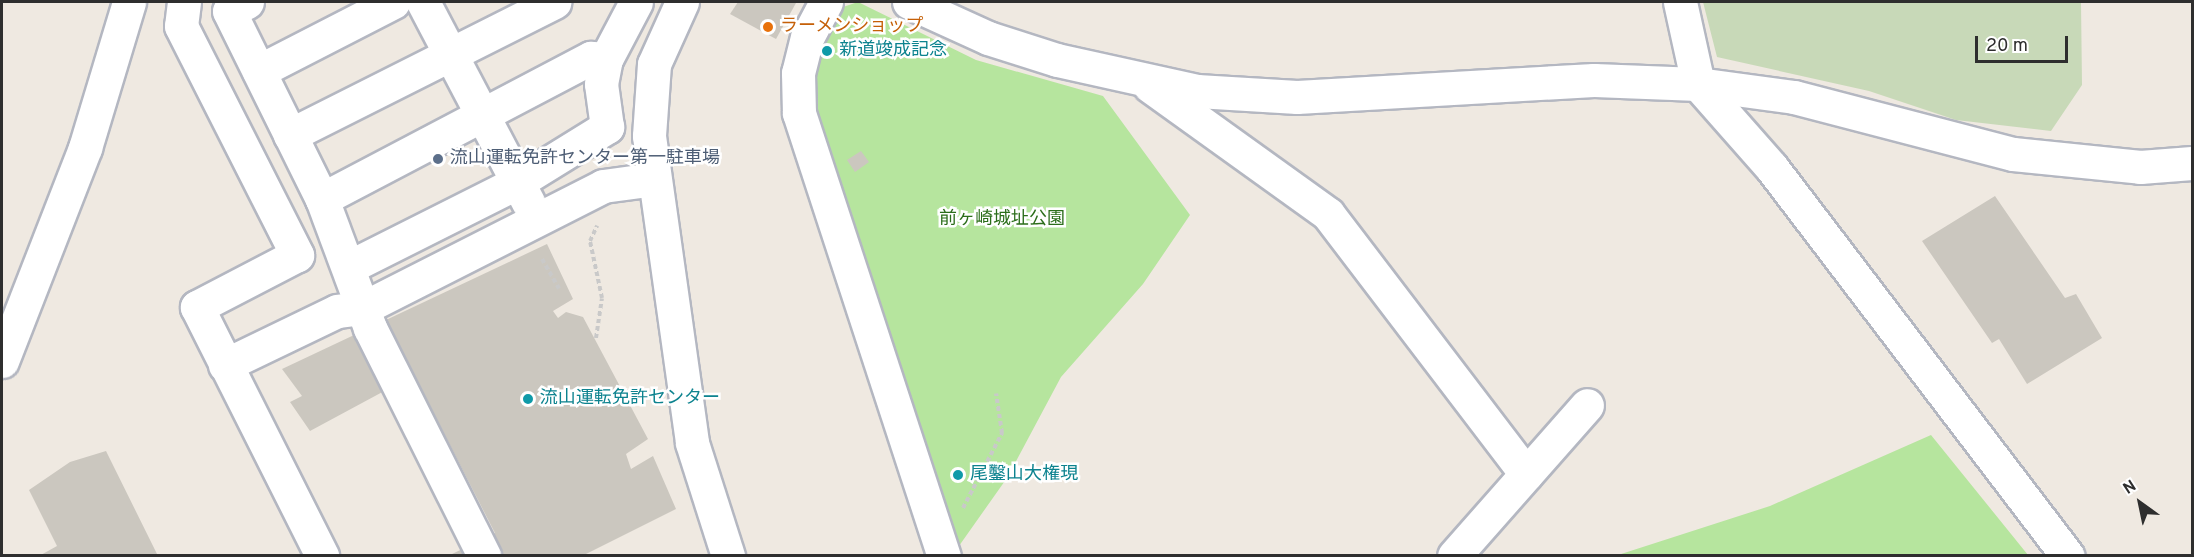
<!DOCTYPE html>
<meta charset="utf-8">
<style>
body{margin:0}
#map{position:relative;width:2194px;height:557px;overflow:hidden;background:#efe9e1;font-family:Overpass,"Noto Sans JP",sans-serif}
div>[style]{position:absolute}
.green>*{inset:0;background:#b6e59e}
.cemetery>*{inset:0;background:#c8d9b8}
.building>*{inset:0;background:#cbc7bf}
.path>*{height:4px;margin-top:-2px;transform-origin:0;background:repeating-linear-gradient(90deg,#c9c9c9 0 4.5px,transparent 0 7.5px)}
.roads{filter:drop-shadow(2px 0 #b4b7c1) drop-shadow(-2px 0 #b4b7c1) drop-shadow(0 2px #b4b7c1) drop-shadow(0 -2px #b4b7c1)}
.minor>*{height:33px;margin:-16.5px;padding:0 16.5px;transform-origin:16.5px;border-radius:16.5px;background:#fff}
.dots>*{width:16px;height:16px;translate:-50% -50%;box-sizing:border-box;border:3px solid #fff;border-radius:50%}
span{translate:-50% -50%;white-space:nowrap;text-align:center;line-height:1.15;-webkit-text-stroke:5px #fff;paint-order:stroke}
.food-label{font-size:18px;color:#c56008}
.left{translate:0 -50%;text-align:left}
.culture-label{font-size:18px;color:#0d838f}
.service-label{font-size:18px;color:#4e5e75}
.park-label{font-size:18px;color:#2c6e1b}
.frame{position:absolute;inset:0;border:3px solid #2e2e2e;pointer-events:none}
.north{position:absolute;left:2110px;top:473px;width:60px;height:60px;-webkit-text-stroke:4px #fff;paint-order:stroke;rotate:327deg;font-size:16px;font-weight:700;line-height:24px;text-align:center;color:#2e2e2e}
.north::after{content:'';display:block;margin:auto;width:21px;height:27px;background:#2e2e2e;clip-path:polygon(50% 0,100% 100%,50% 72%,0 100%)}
.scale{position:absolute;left:1975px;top:36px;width:93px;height:27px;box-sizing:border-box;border:3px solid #2e2e2e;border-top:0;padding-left:8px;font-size:18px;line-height:21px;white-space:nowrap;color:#2e2e2e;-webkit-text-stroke:4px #fff;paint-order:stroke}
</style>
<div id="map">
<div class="green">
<div style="clip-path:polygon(858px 2px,976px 60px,1103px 96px,1190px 215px,1143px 284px,1061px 377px,1007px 478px,954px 553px,814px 110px,815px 42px,843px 7px)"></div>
<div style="clip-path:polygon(1931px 435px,2028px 555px,1618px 555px,1770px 506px)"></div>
</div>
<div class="cemetery">
<div style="clip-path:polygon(1703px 2px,2081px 2px,2082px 85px,2051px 131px,1956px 120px,1869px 91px,1717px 57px)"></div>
</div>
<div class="building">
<div style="clip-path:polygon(738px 2px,794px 2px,796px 3px,776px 39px,730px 14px)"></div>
<div style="clip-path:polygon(861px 151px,869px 162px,855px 172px,847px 160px)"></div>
<div style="clip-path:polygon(1995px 196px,2065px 298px,2076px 294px,2102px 338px,2027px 384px,1999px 339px,1992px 343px,1922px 241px)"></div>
<div style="clip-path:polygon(547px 244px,573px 299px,553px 311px,558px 318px,566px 312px,583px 317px,648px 439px,626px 454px,631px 469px,653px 456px,676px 509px,582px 556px,448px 556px,495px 533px,414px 375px,310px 431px,290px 402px,302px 396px,282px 369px)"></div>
<div style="clip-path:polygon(106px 451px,158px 556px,39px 556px,57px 546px,29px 490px,70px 462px)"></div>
</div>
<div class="path">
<div style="left:542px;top:259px;width:34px;rotate:60deg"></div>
<div style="left:596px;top:338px;width:40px;rotate:-81.5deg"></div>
<div style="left:602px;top:298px;width:58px;rotate:-101.9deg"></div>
<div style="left:590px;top:241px;width:17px;rotate:-65deg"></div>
<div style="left:963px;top:508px;width:85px;rotate:-62.5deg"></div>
<div style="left:1002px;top:433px;width:40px;rotate:-98.5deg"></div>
</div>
<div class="roads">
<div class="minor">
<div style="left:184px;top:2px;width:24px;rotate:97deg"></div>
<div style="left:181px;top:26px;width:257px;rotate:63.1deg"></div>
<div style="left:297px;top:255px;width:113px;rotate:152.5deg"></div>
<div style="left:197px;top:307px;width:279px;rotate:63.3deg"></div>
<div style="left:247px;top:2px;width:20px;rotate:153deg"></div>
<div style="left:229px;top:11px;width:210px;rotate:63.7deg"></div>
<div style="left:322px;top:199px;width:138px;rotate:69.6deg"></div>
<div style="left:370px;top:328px;width:255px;rotate:63.4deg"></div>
<div style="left:423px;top:2px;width:226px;rotate:62.3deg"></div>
<div style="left:682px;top:2px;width:68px;rotate:114.3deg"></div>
<div style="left:654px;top:64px;width:72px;rotate:94deg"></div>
<div style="left:649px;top:136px;width:310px;rotate:82deg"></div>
<div style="left:692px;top:443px;width:119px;rotate:72.3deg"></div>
<div style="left:826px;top:2px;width:40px;rotate:118deg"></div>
<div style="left:807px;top:37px;width:37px;rotate:104deg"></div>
<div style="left:798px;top:73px;width:40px;rotate:88.6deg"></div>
<div style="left:799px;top:113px;width:466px;rotate:71.9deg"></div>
<div style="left:909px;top:2px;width:87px;rotate:24.5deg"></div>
<div style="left:988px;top:38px;width:72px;rotate:17.7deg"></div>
<div style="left:1057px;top:60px;width:143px;rotate:12.5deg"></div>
<div style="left:1197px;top:91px;width:100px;rotate:3.4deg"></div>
<div style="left:1297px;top:97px;width:297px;rotate:-3.3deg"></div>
<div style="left:1594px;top:80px;width:104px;rotate:2.2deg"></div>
<div style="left:1698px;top:84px;width:97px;rotate:7.7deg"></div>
<div style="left:1794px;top:97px;width:226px;rotate:14.6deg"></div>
<div style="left:2013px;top:154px;width:128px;rotate:5.8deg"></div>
<div style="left:2140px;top:167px;width:52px;rotate:-4.4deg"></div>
<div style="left:1680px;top:2px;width:84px;rotate:77.6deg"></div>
<div style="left:1698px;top:84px;width:112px;rotate:48.6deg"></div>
<div style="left:1772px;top:168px;width:488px;rotate:52.7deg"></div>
<div style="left:259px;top:71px;width:151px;rotate:-27.2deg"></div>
<div style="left:1150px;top:86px;width:219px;rotate:35.7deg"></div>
<div style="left:1328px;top:214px;width:327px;rotate:52.7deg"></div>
<div style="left:290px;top:135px;width:296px;rotate:-26.7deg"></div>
<div style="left:322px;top:199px;width:304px;rotate:-27.7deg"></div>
<div style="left:591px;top:58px;width:15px;rotate:4deg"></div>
<div style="left:351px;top:266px;width:187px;rotate:-26.7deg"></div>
<div style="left:518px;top:182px;width:105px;rotate:-31.7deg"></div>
<div style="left:607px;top:127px;width:43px;rotate:-97.9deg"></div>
<div style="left:601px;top:84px;width:25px;rotate:-79deg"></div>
<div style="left:606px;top:59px;width:64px;rotate:-62.2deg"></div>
<div style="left:2px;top:361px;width:229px;rotate:-68.7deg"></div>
<div style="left:85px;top:148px;width:152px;rotate:-73.2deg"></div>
<div style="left:225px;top:365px;width:124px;rotate:-25.7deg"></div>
<div style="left:337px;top:311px;width:26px;rotate:-7deg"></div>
<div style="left:363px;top:308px;width:269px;rotate:-26.9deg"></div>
<div style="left:603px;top:186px;width:51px;rotate:-7.8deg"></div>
<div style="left:1454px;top:556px;width:201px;rotate:-48.6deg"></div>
</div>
</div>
<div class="dots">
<div style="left:768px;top:27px;background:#e8710a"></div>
<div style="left:827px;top:51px;background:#0f9aa8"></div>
<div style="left:438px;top:159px;background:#5c6f8a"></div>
<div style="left:528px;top:399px;background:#0f9aa8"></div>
<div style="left:958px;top:475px;background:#0f9aa8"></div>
</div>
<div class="food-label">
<span class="left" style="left:780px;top:27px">ラーメンショップ</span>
</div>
<div class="culture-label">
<span class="left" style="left:839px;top:51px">新道竣成記念</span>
<span class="left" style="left:540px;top:399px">流山運転免許センター</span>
<span class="left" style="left:970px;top:475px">尾鑿山大権現</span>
</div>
<div class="service-label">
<span class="left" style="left:450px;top:159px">流山運転免許センター第一駐車場</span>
</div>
<div class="park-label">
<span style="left:1002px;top:220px">前ヶ崎城址公園</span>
</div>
<div class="frame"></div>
<div class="north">N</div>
<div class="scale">20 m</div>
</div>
